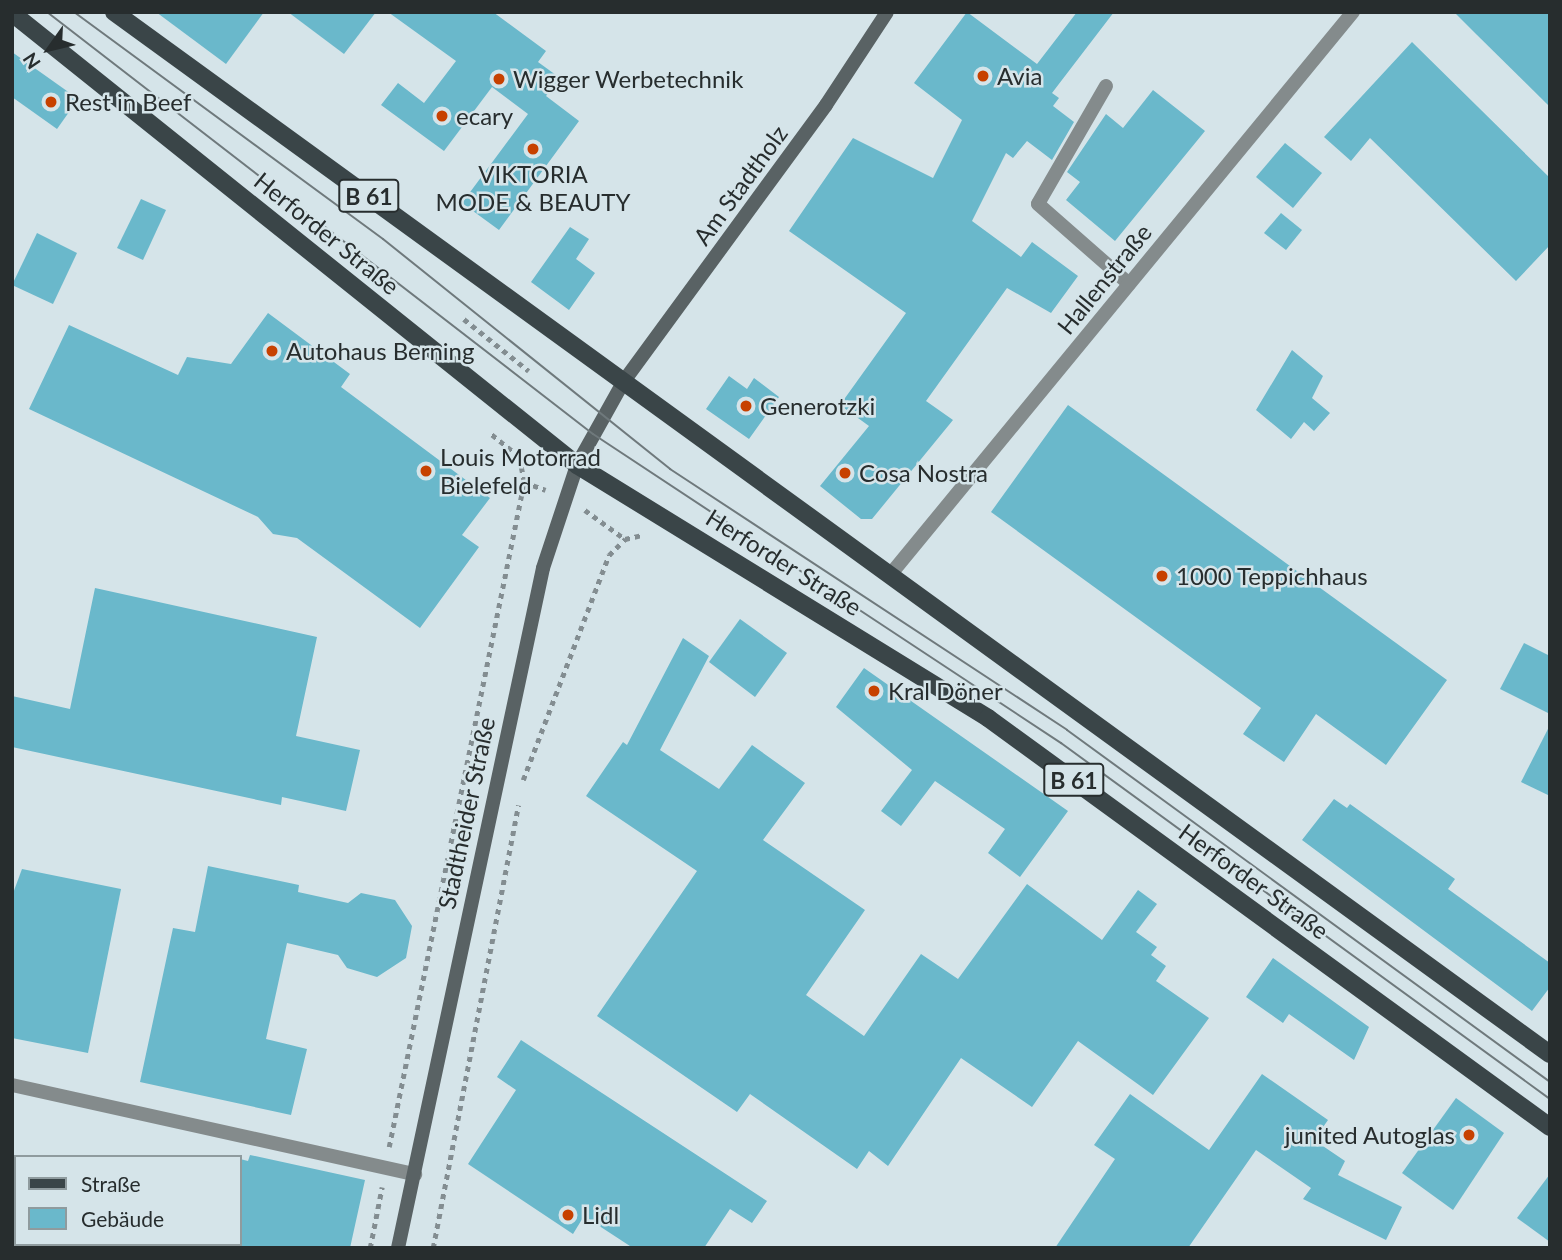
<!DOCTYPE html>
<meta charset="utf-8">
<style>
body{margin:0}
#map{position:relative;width:1562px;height:1260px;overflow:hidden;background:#d5e4e9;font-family:Lato,sans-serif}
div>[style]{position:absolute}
.building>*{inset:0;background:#6ab8cb}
.path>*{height:4.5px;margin-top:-2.25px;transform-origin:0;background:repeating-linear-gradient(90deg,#838d91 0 5px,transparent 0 10px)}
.lane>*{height:14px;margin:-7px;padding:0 7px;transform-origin:7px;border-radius:7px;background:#848b8c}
.street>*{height:14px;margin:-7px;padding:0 7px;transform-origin:7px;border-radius:7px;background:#848b8c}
.secondary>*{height:14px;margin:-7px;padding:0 7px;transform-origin:7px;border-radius:7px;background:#596264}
.primary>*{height:18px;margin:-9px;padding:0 9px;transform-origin:9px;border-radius:9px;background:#3a4548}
.tram>*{height:2px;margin:-1px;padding:0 1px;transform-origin:1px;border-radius:1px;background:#6f797c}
.dots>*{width:19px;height:19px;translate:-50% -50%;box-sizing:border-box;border:4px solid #d5e4e9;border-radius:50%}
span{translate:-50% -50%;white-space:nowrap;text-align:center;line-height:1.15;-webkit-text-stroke:5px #d5e4e9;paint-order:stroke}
.shield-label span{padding:2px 5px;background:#d5e4e9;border:2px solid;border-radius:5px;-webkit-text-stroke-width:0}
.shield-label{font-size:23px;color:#272d2e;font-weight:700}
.poi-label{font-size:24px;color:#272d2e}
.left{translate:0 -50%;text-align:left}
.right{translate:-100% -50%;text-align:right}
.street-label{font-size:24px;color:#272d2e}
.frame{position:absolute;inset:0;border:14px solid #272d2e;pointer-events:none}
.legend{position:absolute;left:14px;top:1155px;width:228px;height:91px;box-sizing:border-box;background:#d5e4e9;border:2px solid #8f9b9e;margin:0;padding:9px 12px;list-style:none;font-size:21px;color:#272d2e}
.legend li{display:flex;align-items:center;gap:14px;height:35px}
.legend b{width:35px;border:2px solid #8f9b9e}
.north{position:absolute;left:14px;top:14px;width:70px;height:70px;-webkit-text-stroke:5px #d5e4e9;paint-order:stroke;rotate:236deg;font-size:19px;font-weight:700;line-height:28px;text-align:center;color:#272d2e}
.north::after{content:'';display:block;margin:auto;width:24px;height:32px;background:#272d2e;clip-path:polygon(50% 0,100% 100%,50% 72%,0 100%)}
</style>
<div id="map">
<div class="building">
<div style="clip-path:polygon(156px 12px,264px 12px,226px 64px)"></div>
<div style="clip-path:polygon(288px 12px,376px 12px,344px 54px)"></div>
<div style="clip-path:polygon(388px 12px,493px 12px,546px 51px,538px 62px,560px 78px,546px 96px,579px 121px,499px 230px,462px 203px,528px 114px,492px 87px,444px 151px,381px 105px,398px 83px,424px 103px,456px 61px)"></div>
<div style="clip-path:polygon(967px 12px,1037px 64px,1077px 12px,1114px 12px,1052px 93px,1059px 98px,1053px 106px,1074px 122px,1052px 160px,1027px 141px,1013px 158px,1006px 153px,972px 221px,1021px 257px,1032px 242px,1078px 276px,1051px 313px,1007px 288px,926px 401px,953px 420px,872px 519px,861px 519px,820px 486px,869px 426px,840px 405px,906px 313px,789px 231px,853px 138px,933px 178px,962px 120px,914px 83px)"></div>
<div style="clip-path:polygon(1454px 12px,1550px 12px,1550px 107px,1474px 32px)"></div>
<div style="clip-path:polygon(1412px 42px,1550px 178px,1550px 245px,1516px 281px,1370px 138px,1351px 161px,1324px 137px)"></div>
<div style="clip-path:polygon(12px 52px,74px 96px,74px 105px,57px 129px,12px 97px)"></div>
<div style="clip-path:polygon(1153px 90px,1205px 131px,1115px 241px,1066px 200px,1080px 182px,1067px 172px,1106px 114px,1123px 128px)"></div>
<div style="clip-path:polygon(1285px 143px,1322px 173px,1293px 208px,1256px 177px)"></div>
<div style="clip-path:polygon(141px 199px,166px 210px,143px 260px,117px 248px)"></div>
<div style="clip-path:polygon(1281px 213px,1302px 230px,1286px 250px,1264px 233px)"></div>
<div style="clip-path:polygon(570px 227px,589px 239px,576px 259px,595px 273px,569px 310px,531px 282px)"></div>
<div style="clip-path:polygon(37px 233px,77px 253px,53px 304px,12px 285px)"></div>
<div style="clip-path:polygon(268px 313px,350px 374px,341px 387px,490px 498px,462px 535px,479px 547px,420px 628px,297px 538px,273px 534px,258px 517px,29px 409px,69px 325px,178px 375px,187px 357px,231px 364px)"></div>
<div style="clip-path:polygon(1292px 350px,1323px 376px,1312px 398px,1330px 413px,1314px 431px,1304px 422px,1291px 439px,1256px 410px)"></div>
<div style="clip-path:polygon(729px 376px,747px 389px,754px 378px,779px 397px,749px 439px,706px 409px)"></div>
<div style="clip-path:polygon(1068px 405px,1447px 680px,1386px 765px,1316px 714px,1284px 762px,1243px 734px,1261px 708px,991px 512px)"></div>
<div style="clip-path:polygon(95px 588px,317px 637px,296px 736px,360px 750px,346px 811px,282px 797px,281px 805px,12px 747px,12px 696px,70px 709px)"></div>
<div style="clip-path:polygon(740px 619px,787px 653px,755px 697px,709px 662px)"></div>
<div style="clip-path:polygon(683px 638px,709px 656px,660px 750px,719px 789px,752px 745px,805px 783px,763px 840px,865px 910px,806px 995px,864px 1036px,921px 954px,958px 979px,1027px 884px,1102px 940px,1138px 890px,1157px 904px,1136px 932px,1157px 947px,1151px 955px,1166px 966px,1156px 981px,1209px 1018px,1153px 1095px,1078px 1041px,1032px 1107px,961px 1058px,888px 1166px,869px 1151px,857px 1169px,750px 1094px,737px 1112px,597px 1016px,697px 871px,586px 796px,623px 742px,627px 745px)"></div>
<div style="clip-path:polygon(1524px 643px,1550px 656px,1550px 714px,1500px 689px)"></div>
<div style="clip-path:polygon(864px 668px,1068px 811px,1020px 877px,988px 853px,1005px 829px,935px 781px,901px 826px,881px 811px,912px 770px,836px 707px)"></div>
<div style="clip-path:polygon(1550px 725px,1550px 796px,1521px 782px)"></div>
<div style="clip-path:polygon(1334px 799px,1347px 808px,1350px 804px,1455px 879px,1448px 889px,1550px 963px,1550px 987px,1532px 1011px,1302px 840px)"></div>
<div style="clip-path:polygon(208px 866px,299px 885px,298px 892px,348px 903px,361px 893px,395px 900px,412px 926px,406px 958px,377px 977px,347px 968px,338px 955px,287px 943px,266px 1039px,307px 1049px,291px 1115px,140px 1082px,173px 928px,195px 932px)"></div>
<div style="clip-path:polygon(22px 869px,121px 889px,88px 1053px,12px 1038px,12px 896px)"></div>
<div style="clip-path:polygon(1273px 958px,1369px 1027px,1354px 1060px,1289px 1014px,1283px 1023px,1246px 997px)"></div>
<div style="clip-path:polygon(521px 1040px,767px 1201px,752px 1223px,730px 1209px,704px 1248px,633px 1248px,584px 1216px,573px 1234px,468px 1164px,516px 1090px,497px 1077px)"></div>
<div style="clip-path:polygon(1262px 1074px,1328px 1120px,1314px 1140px,1345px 1161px,1338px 1175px,1402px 1207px,1386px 1240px,1303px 1199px,1311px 1188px,1256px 1150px,1188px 1248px,1055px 1248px,1115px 1159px,1094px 1145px,1130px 1094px,1209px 1150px)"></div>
<div style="clip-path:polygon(1456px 1098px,1504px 1133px,1453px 1210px,1402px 1173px)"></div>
<div style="clip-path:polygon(250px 1155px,365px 1180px,350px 1248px,240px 1248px,240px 1159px,248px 1161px)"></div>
<div style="clip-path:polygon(1550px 1174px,1550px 1242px,1517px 1218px)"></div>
</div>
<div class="path">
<div style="left:464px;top:319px;width:83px;rotate:38.7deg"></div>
<div style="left:524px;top:482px;width:23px;rotate:20deg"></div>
<div style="left:585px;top:510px;width:49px;rotate:35.9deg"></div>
<div style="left:523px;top:780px;width:241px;rotate:-69.1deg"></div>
<div style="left:609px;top:555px;width:23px;rotate:-45deg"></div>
<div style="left:625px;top:539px;width:17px;rotate:-13deg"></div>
<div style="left:389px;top:1147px;width:679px;rotate:-78.52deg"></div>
<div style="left:524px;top:482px;width:25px;rotate:-101deg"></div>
<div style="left:519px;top:457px;width:38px;rotate:-141deg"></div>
<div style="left:370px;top:1248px;width:62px;rotate:-78.9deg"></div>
<div style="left:433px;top:1248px;width:451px;rotate:-79.1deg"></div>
</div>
<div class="lane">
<div style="left:1106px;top:86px;width:136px;rotate:120deg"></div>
<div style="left:1038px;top:204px;width:121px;rotate:41.3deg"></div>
<div style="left:12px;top:1085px;width:413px;rotate:12.5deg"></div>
</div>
<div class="street">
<div style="left:890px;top:575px;width:729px;rotate:-50.57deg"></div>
</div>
<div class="secondary">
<div style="left:398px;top:1248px;width:695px;rotate:-77.96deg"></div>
<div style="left:543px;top:568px;width:108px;rotate:-71.7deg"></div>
<div style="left:577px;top:465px;width:96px;rotate:-60.8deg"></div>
<div style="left:624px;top:381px;width:342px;rotate:-53.8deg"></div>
<div style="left:826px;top:105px;width:111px;rotate:-56.7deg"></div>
</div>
<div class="primary">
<div style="left:114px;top:12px;width:1774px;rotate:35.97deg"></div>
<div style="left:12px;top:13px;width:724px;rotate:38.66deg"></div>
<div style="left:577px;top:465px;width:483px;rotate:31.6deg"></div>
<div style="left:988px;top:718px;width:695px;rotate:36.05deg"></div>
</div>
<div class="tram">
<div style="left:47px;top:12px;width:690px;rotate:37.7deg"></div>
<div style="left:593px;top:434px;width:561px;rotate:33.44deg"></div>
<div style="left:1061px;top:743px;width:605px;rotate:36.06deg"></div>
<div style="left:74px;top:12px;width:383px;rotate:36.3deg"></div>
<div style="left:383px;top:239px;width:368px;rotate:38.7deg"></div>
<div style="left:670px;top:469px;width:475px;rotate:33.3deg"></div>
<div style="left:1067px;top:730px;width:598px;rotate:36.08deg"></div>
</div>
<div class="dots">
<div style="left:983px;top:76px;background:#c74100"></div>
<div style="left:499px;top:79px;background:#c74100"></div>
<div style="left:51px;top:102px;background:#c74100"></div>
<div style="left:442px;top:116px;background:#c74100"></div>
<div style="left:533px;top:149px;background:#c74100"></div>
<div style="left:272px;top:351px;background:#c74100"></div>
<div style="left:746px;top:406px;background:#c74100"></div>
<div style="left:426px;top:471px;background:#c74100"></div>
<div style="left:845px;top:473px;background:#c74100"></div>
<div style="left:1162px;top:576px;background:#c74100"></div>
<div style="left:874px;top:691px;background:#c74100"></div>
<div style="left:1469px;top:1135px;background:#c74100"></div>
<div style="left:568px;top:1215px;background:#c74100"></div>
</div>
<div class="shield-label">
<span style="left:369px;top:196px">B 61</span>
<span style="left:1074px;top:780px">B 61</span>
</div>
<div class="poi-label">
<span class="left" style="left:997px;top:76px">Avia</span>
<span class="left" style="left:513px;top:79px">Wigger Werbetechnik</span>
<span class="left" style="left:65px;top:102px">Rest in Beef</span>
<span class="left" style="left:456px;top:116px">ecary</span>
<span style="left:533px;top:188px">VIKTORIA<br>MODE &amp; BEAUTY</span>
<span class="left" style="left:286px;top:351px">Autohaus Berning</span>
<span class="left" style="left:760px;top:406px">Generotzki</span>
<span class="left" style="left:440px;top:471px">Louis Motorrad<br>Bielefeld</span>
<span class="left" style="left:859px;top:473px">Cosa Nostra</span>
<span class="left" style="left:1176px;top:576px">1000 Teppichhaus</span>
<span class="left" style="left:888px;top:691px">Kral Döner</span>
<span class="right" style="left:1455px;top:1135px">junited Autoglas</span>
<span class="left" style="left:582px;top:1215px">Lidl</span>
</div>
<div class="street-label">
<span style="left:740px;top:185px;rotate:-54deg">Am Stadtholz</span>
<span style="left:327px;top:233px;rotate:39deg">Herforder Straße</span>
<span style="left:1104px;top:279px;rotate:-51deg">Hallenstraße</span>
<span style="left:784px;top:562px;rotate:32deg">Herforder Straße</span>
<span style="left:466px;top:813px;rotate:-78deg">Stadtheider Straße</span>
<span style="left:1254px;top:881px;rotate:36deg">Herforder Straße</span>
</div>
<div class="frame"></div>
<ul class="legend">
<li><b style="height:9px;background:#3a4548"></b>Straße</li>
<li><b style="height:19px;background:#6ab8cb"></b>Gebäude</li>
</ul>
<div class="north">N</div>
</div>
